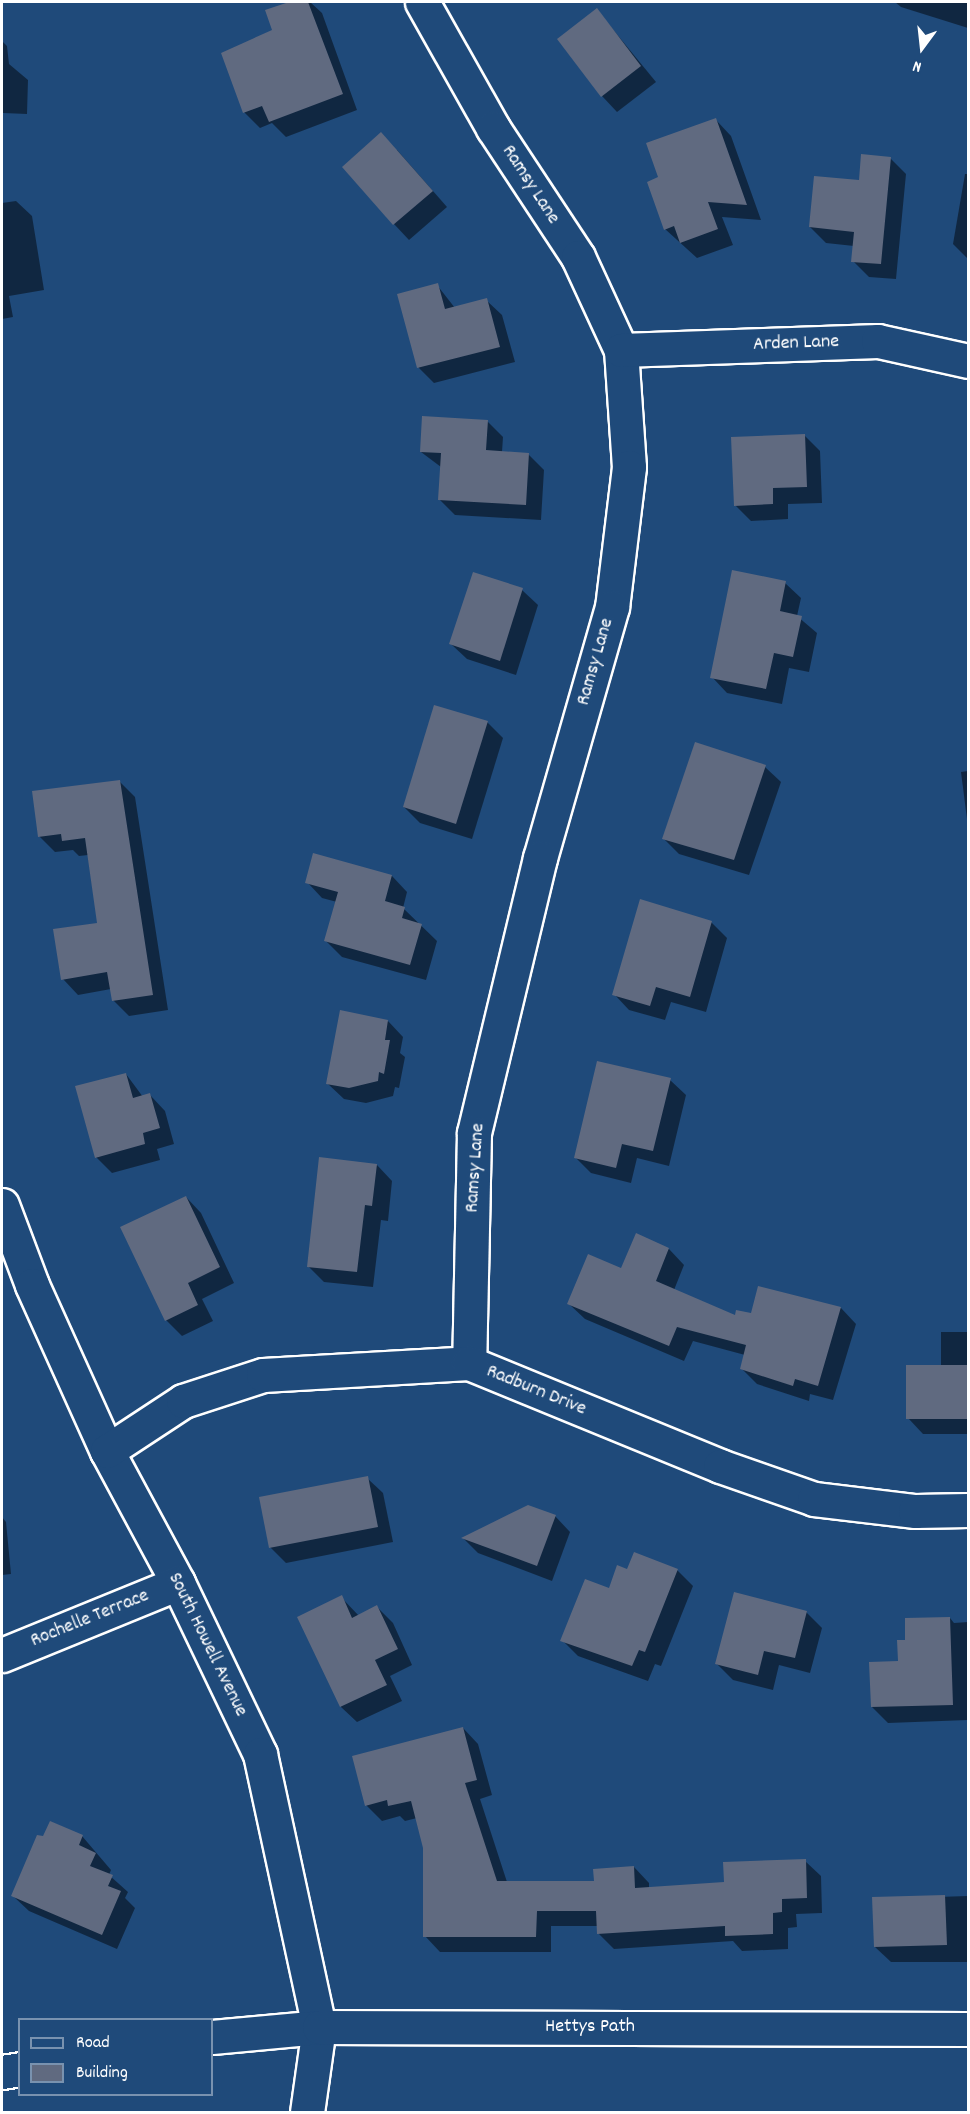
<!DOCTYPE html>
<style>
body{margin:0}
#map{position:relative;width:970px;height:2114px;overflow:hidden;background:#1f4a7a;font-family:Dekko,sans-serif}
div>[style]{position:absolute}
.shadow>*{inset:0;background:#0007}
.building>*{inset:0;background:#606a80}
.roads{filter:drop-shadow(2px 0 #fff) drop-shadow(-2px 0 #fff) drop-shadow(0 2px #fff) drop-shadow(0 -2px #fff)}
.minor>*{height:33px;margin:-16.5px;padding:0 16.5px;transform-origin:16.5px;border-radius:16.5px;background:#1f4a7a}
span{translate:-50% -50%;white-space:nowrap;text-align:center;line-height:1.15;-webkit-text-stroke:6px #1f4a7a;paint-order:stroke}
.street-label{font-size:20px;color:#fff}
.frame{position:absolute;inset:0;border:3px solid #fff;pointer-events:none}
.legend{position:absolute;left:18px;top:2018px;width:195px;height:78px;box-sizing:border-box;background:#1f4a7a;border:2px solid #7992af;margin:0;padding:8px 10px;list-style:none;font-size:18px;color:#fff}
.legend li{display:flex;align-items:center;gap:12px;height:30px}
.legend b{width:30px;border:2px solid #7992af}
.north{position:absolute;left:892px;top:18px;width:60px;height:60px;-webkit-text-stroke:4px #1f4a7a;paint-order:stroke;rotate:195deg;font-size:16px;font-weight:700;line-height:24px;text-align:center;color:#fff}
.north::after{content:'';display:block;margin:auto;width:21px;height:27px;background:#fff;clip-path:polygon(50% 0,100% 100%,50% 72%,0 100%)}
</style>
<div id="map">
<div class="shadow">
<div style="clip-path:polygon(294px 2px,310px 2px,322px 13px,357px 110px,286px 137px,272px 123px,260px 128px,244px 112px,274px 31px,267px 11px)"></div>
<div style="clip-path:polygon(895px 2px,968px 2px,968px 28px,901px 7px)"></div>
<div style="clip-path:polygon(597px 10px,656px 82px,617px 112px,602px 96px)"></div>
<div style="clip-path:polygon(2px 41px,7px 46px,9px 64px,28px 80px,27px 114px,3px 113px,2px 149px)"></div>
<div style="clip-path:polygon(716px 120px,731px 136px,761px 220px,722px 217px,733px 245px,697px 258px,665px 229px,660px 178px)"></div>
<div style="clip-path:polygon(397px 150px,447px 207px,409px 240px,394px 224px)"></div>
<div style="clip-path:polygon(890px 158px,906px 174px,896px 279px,869px 277px,853px 261px,854px 246px,826px 243px,810px 227px)"></div>
<div style="clip-path:polygon(965px 174px,968px 174px,968px 259px,953px 244px)"></div>
<div style="clip-path:polygon(16px 201px,32px 216px,44px 290px,9px 296px,13px 317px,2px 319px,2px 203px)"></div>
<div style="clip-path:polygon(437px 285px,455px 308px,486px 300px,502px 315px,515px 362px,434px 383px,419px 368px,399px 295px)"></div>
<div style="clip-path:polygon(487px 421px,503px 437px,502px 452px,528px 454px,544px 470px,541px 520px,455px 515px,439px 499px,441px 467px,421px 452px)"></div>
<div style="clip-path:polygon(804px 435px,820px 451px,822px 503px,788px 504px,788px 519px,751px 521px,735px 505px)"></div>
<div style="clip-path:polygon(474px 574px,522px 590px,538px 605px,516px 675px,467px 659px,451px 644px)"></div>
<div style="clip-path:polygon(785px 583px,801px 598px,797px 616px,817px 633px,809px 672px,789px 668px,782px 704px,727px 693px,712px 677px)"></div>
<div style="clip-path:polygon(487px 722px,503px 738px,472px 839px,420px 823px,404px 807px)"></div>
<div style="clip-path:polygon(765px 767px,781px 782px,749px 875px,679px 854px,664px 839px)"></div>
<div style="clip-path:polygon(968px 771px,968px 827px,961px 772px)"></div>
<div style="clip-path:polygon(119px 781px,135px 797px,168px 1010px,129px 1016px,113px 1000px,111px 989px,78px 995px,63px 979px,98px 924px,88px 855px,79px 856px,73px 850px,55px 852px,39px 836px)"></div>
<div style="clip-path:polygon(392px 876px,407px 892px,403px 908px,437px 941px,426px 980px,342px 957px,326px 941px,337px 902px,322px 898px,307px 882px)"></div>
<div style="clip-path:polygon(711px 922px,727px 938px,706px 1012px,671px 1002px,665px 1020px,629px 1010px,614px 994px)"></div>
<div style="clip-path:polygon(388px 1021px,403px 1037px,400px 1053px,405px 1057px,399px 1088px,395px 1087px,393px 1096px,366px 1103px,344px 1099px,328px 1084px)"></div>
<div style="clip-path:polygon(126px 1074px,143px 1097px,150px 1095px,165px 1111px,174px 1144px,157px 1149px,160px 1160px,112px 1173px,96px 1157px)"></div>
<div style="clip-path:polygon(670px 1080px,686px 1095px,669px 1166px,637px 1158px,631px 1183px,591px 1173px,576px 1158px)"></div>
<div style="clip-path:polygon(377px 1165px,392px 1181px,388px 1221px,381px 1220px,373px 1287px,324px 1282px,308px 1266px)"></div>
<div style="clip-path:polygon(186px 1197px,201px 1213px,234px 1283px,202px 1299px,213px 1321px,182px 1336px,166px 1320px)"></div>
<div style="clip-path:polygon(669px 1249px,684px 1265px,674px 1290px,736px 1317px,841px 1308px,856px 1324px,833px 1400px,810px 1394px,809px 1401px,757px 1384px,741px 1368px,745px 1355px,693px 1341px,684px 1361px,585px 1319px,569px 1304px,622px 1270px)"></div>
<div style="clip-path:polygon(941px 1332px,968px 1332px,968px 1434px,923px 1434px,908px 1418px,941px 1367px)"></div>
<div style="clip-path:polygon(367px 1478px,383px 1493px,393px 1542px,286px 1563px,270px 1547px)"></div>
<div style="clip-path:polygon(555px 1516px,570px 1532px,552px 1581px,478px 1553px,463px 1538px)"></div>
<div style="clip-path:polygon(2px 1517px,6px 1522px,11px 1574px,2px 1575px)"></div>
<div style="clip-path:polygon(677px 1570px,693px 1586px,661px 1666px,655px 1664px,648px 1681px,578px 1656px,562px 1640px,628px 1571px)"></div>
<div style="clip-path:polygon(341px 1597px,359px 1616px,377px 1607px,393px 1623px,412px 1665px,390px 1676px,402px 1701px,357px 1722px,341px 1707px,299px 1618px)"></div>
<div style="clip-path:polygon(806px 1612px,822px 1628px,810px 1673px,779px 1665px,773px 1690px,733px 1680px,717px 1664px)"></div>
<div style="clip-path:polygon(950px 1618px,954px 1623px,968px 1622px,968px 1720px,888px 1723px,872px 1707px,899px 1663px,907px 1641px)"></div>
<div style="clip-path:polygon(463px 1728px,478px 1744px,492px 1795px,480px 1799px,507px 1882px,596px 1882px,634px 1867px,649px 1883px,649px 1889px,725px 1884px,805px 1861px,821px 1876px,822px 1913px,796px 1914px,797px 1927px,788px 1928px,788px 1949px,742px 1951px,733px 1941px,614px 1949px,599px 1934px,598px 1926px,551px 1926px,551px 1952px,440px 1952px,425px 1936px,424px 1848px,417px 1818px,405px 1821px,400px 1816px,382px 1821px,366px 1805px)"></div>
<div style="clip-path:polygon(82px 1836px,111px 1870px,109px 1875px,128px 1892px,125px 1898px,135px 1908px,117px 1949px,29px 1911px,13px 1896px,44px 1838px)"></div>
<div style="clip-path:polygon(968px 1896px,968px 1962px,891px 1962px,875px 1947px,874px 1899px)"></div>
</div>
<div class="building">
<div style="clip-path:polygon(289px 2px,308px 2px,343px 94px,269px 122px,262px 106px,243px 113px,221px 53px,272px 30px,265px 10px)"></div>
<div style="clip-path:polygon(597px 8px,641px 66px,601px 97px,557px 39px)"></div>
<div style="clip-path:polygon(716px 118px,747px 205px,708px 202px,718px 229px,680px 243px,674px 226px,664px 230px,647px 182px,658px 177px,646px 143px)"></div>
<div style="clip-path:polygon(381px 132px,433px 191px,393px 225px,342px 167px)"></div>
<div style="clip-path:polygon(861px 154px,891px 157px,881px 264px,851px 262px,854px 232px,809px 227px,814px 176px,859px 180px)"></div>
<div style="clip-path:polygon(438px 283px,445px 309px,487px 298px,500px 347px,417px 368px,397px 294px)"></div>
<div style="clip-path:polygon(422px 416px,488px 420px,486px 450px,529px 453px,526px 505px,438px 500px,441px 453px,420px 452px)"></div>
<div style="clip-path:polygon(805px 434px,807px 487px,773px 488px,773px 504px,734px 506px,731px 437px)"></div>
<div style="clip-path:polygon(732px 570px,786px 581px,780px 611px,802px 616px,793px 657px,774px 653px,766px 689px,710px 678px)"></div>
<div style="clip-path:polygon(473px 572px,523px 588px,500px 661px,449px 644px)"></div>
<div style="clip-path:polygon(434px 705px,488px 721px,456px 824px,403px 807px)"></div>
<div style="clip-path:polygon(695px 742px,766px 765px,734px 860px,662px 839px)"></div>
<div style="clip-path:polygon(120px 780px,153px 995px,112px 1001px,107px 972px,61px 980px,53px 929px,97px 923px,85px 838px,62px 841px,61px 834px,38px 837px,32px 791px)"></div>
<div style="clip-path:polygon(313px 853px,392px 875px,385px 901px,405px 907px,402px 918px,422px 924px,410px 965px,324px 941px,338px 892px,305px 883px)"></div>
<div style="clip-path:polygon(640px 899px,712px 921px,690px 997px,656px 987px,650px 1006px,612px 995px)"></div>
<div style="clip-path:polygon(340px 1010px,388px 1020px,385px 1040px,390px 1040px,384px 1074px,379px 1072px,378px 1081px,349px 1088px,326px 1084px)"></div>
<div style="clip-path:polygon(597px 1061px,671px 1078px,653px 1151px,622px 1144px,616px 1168px,574px 1158px)"></div>
<div style="clip-path:polygon(126px 1073px,133px 1098px,150px 1093px,160px 1128px,143px 1133px,145px 1144px,95px 1158px,75px 1086px)"></div>
<div style="clip-path:polygon(319px 1157px,377px 1164px,372px 1206px,365px 1205px,357px 1272px,307px 1267px)"></div>
<div style="clip-path:polygon(186px 1196px,220px 1267px,188px 1283px,198px 1305px,165px 1321px,120px 1227px)"></div>
<div style="clip-path:polygon(636px 1233px,669px 1248px,656px 1281px,735px 1315px,736px 1310px,751px 1313px,758px 1286px,841px 1307px,818px 1386px,795px 1379px,793px 1386px,740px 1369px,746px 1345px,677px 1327px,669px 1346px,567px 1304px,588px 1254px,621px 1268px)"></div>
<div style="clip-path:polygon(906px 1365px,969px 1365px,969px 1419px,906px 1419px)"></div>
<div style="clip-path:polygon(368px 1476px,378px 1527px,269px 1548px,259px 1497px)"></div>
<div style="clip-path:polygon(528px 1505px,556px 1515px,537px 1566px,461px 1538px)"></div>
<div style="clip-path:polygon(634px 1552px,678px 1569px,645px 1652px,639px 1650px,632px 1666px,560px 1641px,585px 1579px,609px 1588px,617px 1565px,627px 1569px)"></div>
<div style="clip-path:polygon(734px 1592px,807px 1611px,795px 1658px,764px 1651px,758px 1675px,715px 1664px)"></div>
<div style="clip-path:polygon(342px 1595px,352px 1618px,377px 1605px,398px 1649px,375px 1660px,387px 1685px,340px 1707px,297px 1617px)"></div>
<div style="clip-path:polygon(950px 1617px,953px 1705px,871px 1707px,869px 1662px,898px 1661px,897px 1640px,905px 1640px,905px 1618px)"></div>
<div style="clip-path:polygon(463px 1727px,477px 1780px,465px 1783px,497px 1881px,594px 1881px,593px 1869px,634px 1866px,635px 1888px,724px 1882px,723px 1862px,806px 1859px,807px 1898px,782px 1899px,782px 1912px,773px 1913px,773px 1934px,725px 1936px,725px 1926px,597px 1934px,596px 1911px,537px 1911px,536px 1937px,423px 1937px,423px 1848px,411px 1801px,388px 1806px,387px 1800px,365px 1806px,352px 1756px)"></div>
<div style="clip-path:polygon(50px 1821px,83px 1835px,79px 1845px,96px 1853px,90px 1866px,113px 1875px,108px 1886px,121px 1891px,102px 1935px,11px 1896px,37px 1835px,43px 1836px)"></div>
<div style="clip-path:polygon(945px 1895px,947px 1945px,874px 1947px,872px 1897px)"></div>
</div>
<div class="roads">
<div class="minor">
<div style="left:422px;top:2px;width:145px;rotate:60.6deg"></div>
<div style="left:493px;top:128px;width:154px;rotate:56.6deg"></div>
<div style="left:578px;top:257px;width:102px;rotate:65.2deg"></div>
<div style="left:621px;top:350px;width:117px;rotate:86.1deg"></div>
<div style="left:629px;top:467px;width:141px;rotate:96.9deg"></div>
<div style="left:612px;top:607px;width:261px;rotate:106deg"></div>
<div style="left:540px;top:858px;width:283px;rotate:103.5deg"></div>
<div style="left:474px;top:1133px;width:230px;rotate:91.2deg"></div>
<div style="left:621px;top:350px;width:257px;rotate:-2deg"></div>
<div style="left:878px;top:341px;width:92px;rotate:12.5deg"></div>
<div style="left:2px;top:1205px;width:85px;rotate:69.4deg"></div>
<div style="left:32px;top:1285px;width:182px;rotate:65.7deg"></div>
<div style="left:107px;top:1451px;width:150px;rotate:61.7deg"></div>
<div style="left:178px;top:1583px;width:190px;rotate:64.4deg"></div>
<div style="left:260px;top:1754px;width:279px;rotate:77.8deg"></div>
<div style="left:319px;top:2027px;width:86px;rotate:98deg"></div>
<div style="left:107px;top:1451px;width:91px;rotate:-33.3deg"></div>
<div style="left:183px;top:1401px;width:84px;rotate:-18deg"></div>
<div style="left:263px;top:1375px;width:206px;rotate:-3.3deg"></div>
<div style="left:469px;top:1363px;width:271px;rotate:22.3deg"></div>
<div style="left:720px;top:1466px;width:100px;rotate:19.3deg"></div>
<div style="left:814px;top:1499px;width:102px;rotate:6.8deg"></div>
<div style="left:915px;top:1511px;width:53px;rotate:-1.1deg"></div>
<div style="left:2px;top:1655px;width:190px;rotate:-22.2deg"></div>
<div style="left:212px;top:2037px;width:107px;rotate:-5.3deg"></div>
<div style="left:319px;top:2027px;width:649px;rotate:0.18deg"></div>
<div style="left:2px;top:2072px;width:18px;rotate:-9deg"></div>
</div>
</div>
<div class="street-label">
<span style="left:530px;top:185px;rotate:57deg">Ramsy Lane</span>
<span style="left:796px;top:344px;rotate:-2deg">Arden Lane</span>
<span style="left:596px;top:662px;rotate:-74deg">Ramsy Lane</span>
<span style="left:476px;top:1168px;rotate:-86deg">Ramsy Lane</span>
<span style="left:536px;top:1391px;rotate:22deg">Radburn Drive</span>
<span style="left:90px;top:1619px;rotate:-22deg">Rochelle Terrace</span>
<span style="left:207px;top:1645px;rotate:64deg">South Howell Avenue</span>
<span style="left:590px;top:2027px">Hettys Path</span>
</div>
<div class="frame"></div>
<ul class="legend">
<li><b style="height:8px;background:#1f4a7a"></b>Road</li>
<li><b style="height:16px;background:#606a80"></b>Building</li>
</ul>
<div class="north">N</div>
</div>
